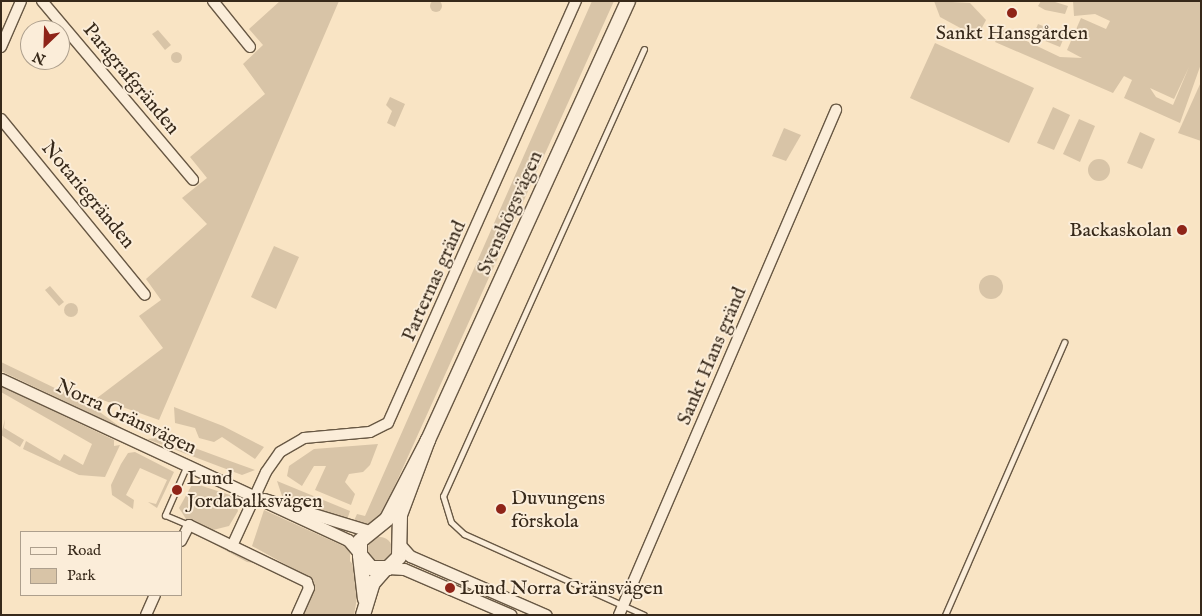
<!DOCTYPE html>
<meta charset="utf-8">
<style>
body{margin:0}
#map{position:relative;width:1202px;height:616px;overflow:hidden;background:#f9e4c4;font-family:"IM FELL English",serif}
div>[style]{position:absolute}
.green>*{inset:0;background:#d8c4a7}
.round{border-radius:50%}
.roads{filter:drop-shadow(1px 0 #685844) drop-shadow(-1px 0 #685844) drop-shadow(0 1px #685844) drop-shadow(0 -1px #685844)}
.service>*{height:5px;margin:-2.5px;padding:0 2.5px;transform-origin:2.5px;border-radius:2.5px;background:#fbedd9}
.minor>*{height:10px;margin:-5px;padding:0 5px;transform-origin:5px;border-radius:5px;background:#fbedd9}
.tertiary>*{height:11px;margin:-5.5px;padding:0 5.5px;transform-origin:5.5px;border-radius:5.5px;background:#fbedd9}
.secondary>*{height:14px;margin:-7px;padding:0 7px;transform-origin:7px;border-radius:7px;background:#fbedd9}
.dots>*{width:14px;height:14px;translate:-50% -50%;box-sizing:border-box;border:2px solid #fbedd9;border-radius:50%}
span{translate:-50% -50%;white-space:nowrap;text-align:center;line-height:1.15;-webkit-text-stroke:4px #fbedd9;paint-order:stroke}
.poi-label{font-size:20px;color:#37291a}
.right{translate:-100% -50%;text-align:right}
.left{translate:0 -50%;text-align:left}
.street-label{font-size:20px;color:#37291a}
.frame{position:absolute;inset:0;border:2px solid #37291a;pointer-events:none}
.legend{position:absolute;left:20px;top:531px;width:162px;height:65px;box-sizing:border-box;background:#fbedd9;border:1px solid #ad9f8d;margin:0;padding:6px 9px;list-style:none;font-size:15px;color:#37291a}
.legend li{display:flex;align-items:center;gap:10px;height:25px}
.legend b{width:25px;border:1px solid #ad9f8d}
.north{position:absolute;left:20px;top:20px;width:50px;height:50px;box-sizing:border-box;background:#fbedd9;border:1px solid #ad9f8d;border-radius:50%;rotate:204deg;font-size:14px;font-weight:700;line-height:20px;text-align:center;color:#37291a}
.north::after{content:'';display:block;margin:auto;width:18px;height:22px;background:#8f2418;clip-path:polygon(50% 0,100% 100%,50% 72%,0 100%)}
</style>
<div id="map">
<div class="green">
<div class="round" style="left:430px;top:0;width:12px;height:12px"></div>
<div style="clip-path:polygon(280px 1px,339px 1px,159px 420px,97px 398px,163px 348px,139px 316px,161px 300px,146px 279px,207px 224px,182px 198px,207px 178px,190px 157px,265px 94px,243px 64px,263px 45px,249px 29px)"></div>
<div style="clip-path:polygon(592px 1px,614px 1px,382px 514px,372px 524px,352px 525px,357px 514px,365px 516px)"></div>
<div style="clip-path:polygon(934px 1px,970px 3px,986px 20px,977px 37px,940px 17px)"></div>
<div style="clip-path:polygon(1041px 1px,1052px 1px,1068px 6px,1065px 14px,1045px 10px,1038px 6px)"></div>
<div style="clip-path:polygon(evenodd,1073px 1px,1201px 1px,1201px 64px,1180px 123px,1124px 98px,1132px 80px,1124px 76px,1113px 93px,995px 42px,1001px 29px,1060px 57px,1082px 58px,1067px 50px,1081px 18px,1106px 29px,1110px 21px,1095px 14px,1074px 16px,1073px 1px,1189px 67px,1173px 105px,1156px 97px,1150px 88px,1174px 99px,1189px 67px)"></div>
<div style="clip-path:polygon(1038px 24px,1065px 35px,1060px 47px,1033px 36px)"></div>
<div style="clip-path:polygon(158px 30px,171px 45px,165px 50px,152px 34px)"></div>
<div style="clip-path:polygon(935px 43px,1034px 88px,1009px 143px,910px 98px)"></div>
<div class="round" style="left:170.5px;top:51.5px;width:11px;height:11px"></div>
<div style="clip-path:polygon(1201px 82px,1201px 141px,1178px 133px)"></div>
<div style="clip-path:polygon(390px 97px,405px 104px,395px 127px,387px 123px,392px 111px,386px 105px)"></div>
<div style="clip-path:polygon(1053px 107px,1070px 115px,1054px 150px,1037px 143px)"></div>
<div style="clip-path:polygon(1079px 119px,1095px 126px,1080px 162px,1063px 154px)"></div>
<div style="clip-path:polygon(784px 128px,801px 135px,786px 161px,772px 156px)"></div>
<div style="clip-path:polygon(1140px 132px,1155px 139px,1142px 169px,1127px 163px)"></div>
<div class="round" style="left:1088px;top:159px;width:22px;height:22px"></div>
<div style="clip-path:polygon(274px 246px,299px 257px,276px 309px,251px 297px)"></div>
<div class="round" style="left:979px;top:275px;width:24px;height:24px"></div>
<div style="clip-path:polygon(50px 286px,64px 302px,59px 306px,45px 290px)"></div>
<div class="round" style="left:64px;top:303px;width:14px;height:14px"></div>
<div style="clip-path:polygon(1px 362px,90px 405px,123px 429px,1px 371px)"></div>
<div style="clip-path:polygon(1px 386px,114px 440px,114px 446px,120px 445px,105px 477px,79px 475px,23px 449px,26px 441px,60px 461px,64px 454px,83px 465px,92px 444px,1px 392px)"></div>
<div style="clip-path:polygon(174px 407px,223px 426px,264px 447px,255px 459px,222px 437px,214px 442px,199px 438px,195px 428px,175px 423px)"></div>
<div style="clip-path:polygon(5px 419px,4px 428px,24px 440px,20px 447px,1px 435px)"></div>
<div style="clip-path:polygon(165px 437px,230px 461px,255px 470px,242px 475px,147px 439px)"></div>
<div style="clip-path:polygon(378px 444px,370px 465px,363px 472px,349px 474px,345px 482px,355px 494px,351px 505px,315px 490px,326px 466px,314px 466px,302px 486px,287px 476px,289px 466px,314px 449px)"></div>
<div style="clip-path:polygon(135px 452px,174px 472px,157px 508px,148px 502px,156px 504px,167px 480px,140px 468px,126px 495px,134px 500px,133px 509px,112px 495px,111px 485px,121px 464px,128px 453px)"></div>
<div style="clip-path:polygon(277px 481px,350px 511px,346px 523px,282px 496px)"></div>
<div style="clip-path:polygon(193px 483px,233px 496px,238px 511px,229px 526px,213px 530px,186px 519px,179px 508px)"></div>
<div style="clip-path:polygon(264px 510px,350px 549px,350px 561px,361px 575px,354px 615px,303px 615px,315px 587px,308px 577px,252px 546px)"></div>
<div style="clip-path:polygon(199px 536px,257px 563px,247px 562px)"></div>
<div class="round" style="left:368px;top:537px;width:24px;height:24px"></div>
</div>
<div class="roads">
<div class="service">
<div style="left:644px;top:49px;width:490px;rotate:114.2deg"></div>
<div style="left:443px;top:496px;width:27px;rotate:73deg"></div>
<div style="left:451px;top:522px;width:18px;rotate:43deg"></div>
<div style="left:464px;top:534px;width:197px;rotate:24.2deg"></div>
<div style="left:187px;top:465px;width:55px;rotate:113.7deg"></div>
<div style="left:165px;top:515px;width:26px;rotate:23deg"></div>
<div style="left:945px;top:615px;width:298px;rotate:-66.4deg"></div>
</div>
<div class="minor">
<div style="left:42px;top:1px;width:234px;rotate:49.8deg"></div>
<div style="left:213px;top:1px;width:59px;rotate:51.2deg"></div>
<div style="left:1px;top:47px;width:50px;rotate:-66.5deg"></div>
<div style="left:1px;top:119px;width:227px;rotate:50.7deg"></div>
<div style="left:181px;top:541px;width:18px;rotate:-63deg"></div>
<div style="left:189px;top:525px;width:131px;rotate:25.8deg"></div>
<div style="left:307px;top:582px;width:6px;rotate:72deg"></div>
<div style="left:309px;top:588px;width:30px;rotate:114deg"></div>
<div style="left:232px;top:546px;width:81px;rotate:-65.3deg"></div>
<div style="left:266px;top:472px;width:24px;rotate:-55deg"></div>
<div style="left:280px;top:452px;width:28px;rotate:-30deg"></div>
<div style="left:304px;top:438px;width:66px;rotate:-5.2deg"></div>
<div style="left:370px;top:432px;width:20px;rotate:-27deg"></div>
<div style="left:388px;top:423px;width:462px;rotate:-66deg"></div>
<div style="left:146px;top:615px;width:22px;rotate:-66deg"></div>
<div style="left:619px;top:615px;width:550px;rotate:-66.75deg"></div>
</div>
<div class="tertiary">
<div style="left:1px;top:379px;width:383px;rotate:24.9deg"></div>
<div style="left:348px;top:540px;width:17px;rotate:50deg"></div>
<div style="left:264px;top:499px;width:110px;rotate:16.9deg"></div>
<div style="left:400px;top:545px;width:15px;rotate:48deg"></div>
<div style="left:410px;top:556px;width:148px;rotate:23.5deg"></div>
<div style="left:388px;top:568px;width:16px;rotate:4deg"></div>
<div style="left:404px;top:569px;width:116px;rotate:23.3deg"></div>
</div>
<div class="secondary">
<div style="left:428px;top:440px;width:80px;rotate:110.5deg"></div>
<div style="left:400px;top:515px;width:42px;rotate:91.4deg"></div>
<div style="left:399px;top:557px;width:16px;rotate:135deg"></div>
<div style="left:388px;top:568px;width:17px;rotate:180deg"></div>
<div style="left:371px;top:568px;width:17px;rotate:-130deg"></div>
<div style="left:360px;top:555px;width:14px;rotate:-90deg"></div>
<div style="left:360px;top:541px;width:35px;rotate:-39deg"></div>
<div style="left:387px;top:519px;width:89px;rotate:-62.6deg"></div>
<div style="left:428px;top:440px;width:482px;rotate:-65.5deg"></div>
<div style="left:360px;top:556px;width:43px;rotate:83.4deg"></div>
<div style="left:363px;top:615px;width:34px;rotate:-73deg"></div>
<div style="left:373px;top:583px;width:18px;rotate:-49deg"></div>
</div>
</div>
<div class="dots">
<div style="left:1012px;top:13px;background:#8f2418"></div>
<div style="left:1182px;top:230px;background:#8f2418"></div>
<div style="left:177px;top:490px;background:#8f2418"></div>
<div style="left:501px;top:509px;background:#8f2418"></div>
<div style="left:450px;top:588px;background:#8f2418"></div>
</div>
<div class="poi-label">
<span style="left:1012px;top:33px">Sankt Hansgården</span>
<span class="right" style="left:1172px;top:230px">Backaskolan</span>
<span class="left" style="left:187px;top:490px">Lund<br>Jordabalksvägen</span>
<span class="left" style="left:511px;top:510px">Duvungens<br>förskola</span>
<span class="left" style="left:460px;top:588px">Lund Norra Gränsvägen</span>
</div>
<div class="street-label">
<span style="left:131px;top:79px;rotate:50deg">Paragrafgränden</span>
<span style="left:88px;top:195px;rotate:50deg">Notariegränden</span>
<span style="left:510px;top:213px;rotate:-66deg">Svenshögsvägen</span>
<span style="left:434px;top:281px;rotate:-66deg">Parternas gränd</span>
<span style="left:712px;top:356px;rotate:-67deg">Sankt Hans gränd</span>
<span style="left:126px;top:417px;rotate:25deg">Norra Gränsvägen</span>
</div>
<div class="frame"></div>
<ul class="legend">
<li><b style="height:6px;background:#fbedd9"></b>Road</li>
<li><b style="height:14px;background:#d8c4a7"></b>Park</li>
</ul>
<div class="north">N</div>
</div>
